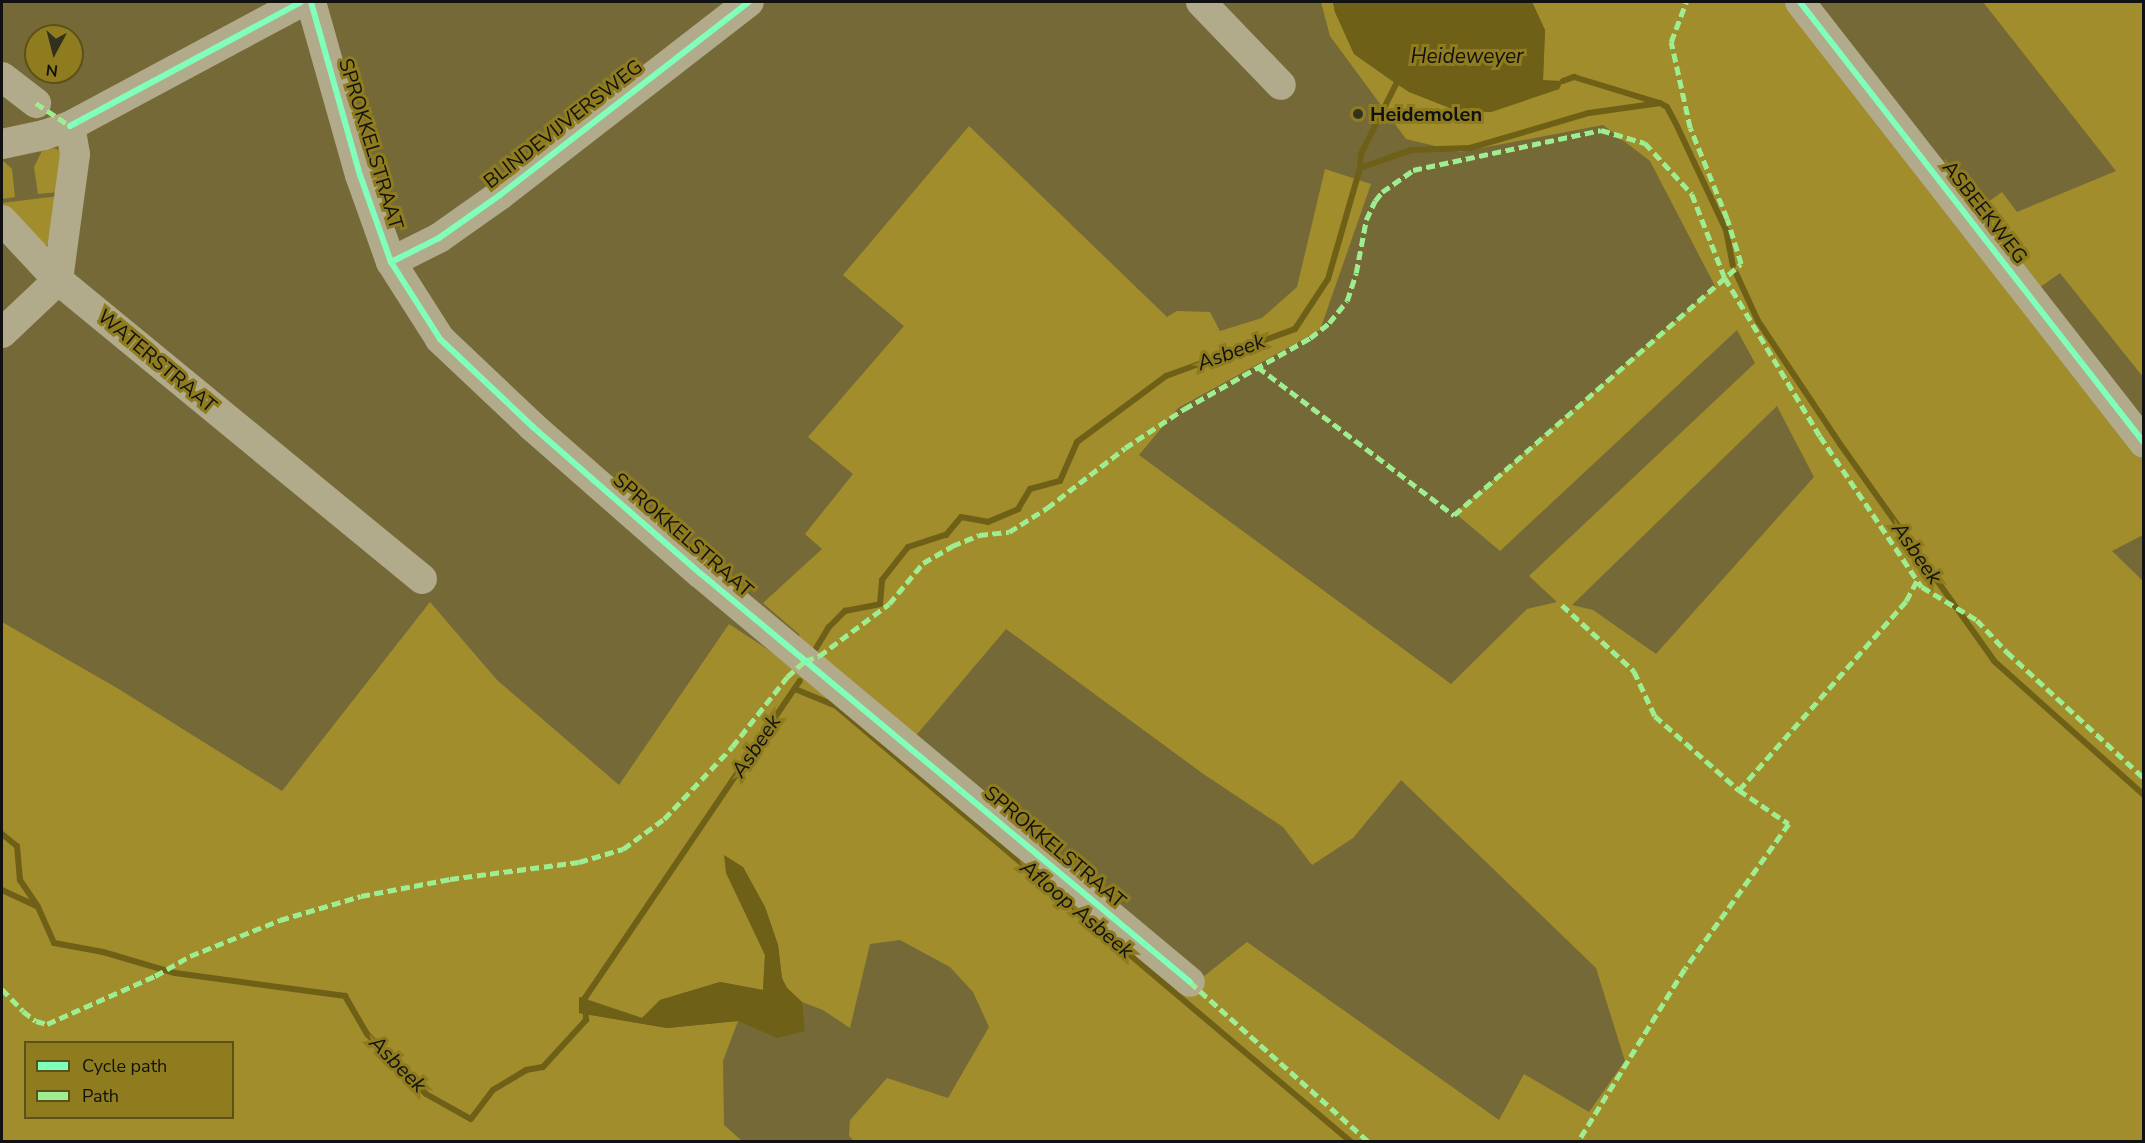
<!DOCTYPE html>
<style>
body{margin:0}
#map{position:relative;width:2145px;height:1143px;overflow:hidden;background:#756a37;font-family:"Nunito Sans",sans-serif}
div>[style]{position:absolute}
.green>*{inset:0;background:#a28d2c}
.water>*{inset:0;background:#6e6017}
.stream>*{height:6px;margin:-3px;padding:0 3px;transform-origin:3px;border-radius:3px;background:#6e6017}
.minor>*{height:30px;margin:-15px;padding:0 15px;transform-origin:15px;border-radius:15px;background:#b1ab8b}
.quiet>*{height:4.5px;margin-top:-2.25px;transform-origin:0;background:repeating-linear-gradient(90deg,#9fed91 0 9px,transparent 0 13.5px)}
.cycleway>*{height:6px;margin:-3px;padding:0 3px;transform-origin:3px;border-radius:3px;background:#80ffba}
.dots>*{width:16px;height:16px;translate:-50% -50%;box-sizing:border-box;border:3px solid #8e7c1e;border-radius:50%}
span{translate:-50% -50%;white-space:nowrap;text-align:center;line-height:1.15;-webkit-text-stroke:6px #8e7c1e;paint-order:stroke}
.poi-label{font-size:20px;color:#111;font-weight:700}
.left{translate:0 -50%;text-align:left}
.street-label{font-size:20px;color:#111}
.water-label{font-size:21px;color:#111;font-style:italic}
.frame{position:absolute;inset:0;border:3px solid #111;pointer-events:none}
.legend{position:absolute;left:24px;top:1041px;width:210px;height:78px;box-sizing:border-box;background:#8e7c1e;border:2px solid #5c5119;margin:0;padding:8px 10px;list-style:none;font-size:18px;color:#111}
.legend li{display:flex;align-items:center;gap:12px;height:30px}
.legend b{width:30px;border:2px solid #5c5119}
.north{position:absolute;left:24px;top:24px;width:60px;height:60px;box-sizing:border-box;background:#8e7c1e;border:2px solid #5c5119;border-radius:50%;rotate:187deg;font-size:16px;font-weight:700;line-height:24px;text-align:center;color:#111}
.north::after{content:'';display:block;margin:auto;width:21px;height:27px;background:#34301e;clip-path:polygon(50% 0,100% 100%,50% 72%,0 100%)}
</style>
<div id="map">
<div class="green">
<div style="clip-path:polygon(evenodd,1321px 2px,1333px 2px,1335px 12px,1354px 54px,1396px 84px,1410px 92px,1455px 110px,1491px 112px,1559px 89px,1562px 81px,1543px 81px,1545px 30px,1532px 2px,1788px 2px,1960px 222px,2002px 192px,2017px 212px,2116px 171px,1983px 2px,2143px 2px,2143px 377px,2060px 273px,2021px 301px,2143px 460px,2143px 535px,2112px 551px,2143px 581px,2143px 1141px,854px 1141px,849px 1136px,850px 1120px,887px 1078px,948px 1098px,989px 1027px,973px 992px,950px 967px,900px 940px,870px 944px,850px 1028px,823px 1010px,802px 1002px,787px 988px,782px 978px,778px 945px,765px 907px,743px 867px,749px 920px,765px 955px,763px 990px,720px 982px,660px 1000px,642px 1018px,580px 997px,579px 1013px,667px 1028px,738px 1021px,723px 1061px,724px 1125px,742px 1141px,2px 1141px,2px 622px,117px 688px,282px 791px,430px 602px,497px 680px,619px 785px,729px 624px,776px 655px,800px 635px,763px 603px,822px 549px,805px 534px,853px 474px,808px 437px,904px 326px,843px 275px,969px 126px,1167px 317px,1177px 311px,1210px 312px,1220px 331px,1262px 318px,1297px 287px,1325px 169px,1371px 184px,1320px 330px,1178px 408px,1139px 455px,1451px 684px,1527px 609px,1557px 602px,1529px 576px,1755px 363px,1737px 330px,1500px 551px,1455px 513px,1715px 286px,1650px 161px,1603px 125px,1460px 152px,1406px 139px,1330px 36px,1321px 2px,1777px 406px,1814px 477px,1656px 654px,1593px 610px,1572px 605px,1777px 406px,1321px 2px,1006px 629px,1202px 773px,1283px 827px,1312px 865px,1353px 838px,1401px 780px,1596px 968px,1625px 1061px,1589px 1112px,1524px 1074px,1499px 1120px,1247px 942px,1198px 981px,1173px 988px,889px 743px,913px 739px,1006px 629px,1321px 2px,26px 1042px,232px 1042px,232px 1118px,26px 1118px,26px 1042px)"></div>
<div style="clip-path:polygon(54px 148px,61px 151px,59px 192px,38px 194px,34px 167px,42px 151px)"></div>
<div style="clip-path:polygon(2px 160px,12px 169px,15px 197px,2px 199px)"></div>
<div style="clip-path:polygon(59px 196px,51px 243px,46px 245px,37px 243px,2px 203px)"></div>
</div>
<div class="water">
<div style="clip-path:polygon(1333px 2px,1532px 2px,1545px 30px,1543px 80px,1563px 81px,1559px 89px,1491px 112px,1455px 110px,1409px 92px,1354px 54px,1335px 12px)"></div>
<div style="clip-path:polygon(724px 855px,743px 867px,765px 907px,778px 945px,782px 978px,787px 988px,802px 1002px,805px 1031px,777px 1038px,738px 1021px,667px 1028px,579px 1013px,579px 997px,642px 1018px,660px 1000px,720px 982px,763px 990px,765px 955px,726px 873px)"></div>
</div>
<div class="stream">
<div style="left:1563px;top:81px;width:12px;rotate:-20deg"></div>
<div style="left:1574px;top:77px;width:86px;rotate:17deg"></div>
<div style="left:1360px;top:168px;width:14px;rotate:-86deg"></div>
<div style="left:1361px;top:154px;width:78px;rotate:-63.4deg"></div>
<div style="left:1736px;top:273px;width:53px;rotate:65.4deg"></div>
<div style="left:1758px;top:321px;width:148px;rotate:56.3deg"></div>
<div style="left:1840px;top:444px;width:266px;rotate:54.6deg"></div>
<div style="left:1994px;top:661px;width:201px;rotate:41.8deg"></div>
<div style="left:815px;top:650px;width:27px;rotate:-59deg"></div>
<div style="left:829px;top:627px;width:23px;rotate:-45deg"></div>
<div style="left:845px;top:611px;width:36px;rotate:-11deg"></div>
<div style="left:880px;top:604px;width:24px;rotate:-85deg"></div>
<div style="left:882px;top:580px;width:42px;rotate:-51.8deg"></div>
<div style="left:908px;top:547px;width:40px;rotate:-18deg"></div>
<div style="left:946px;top:535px;width:23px;rotate:-50deg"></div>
<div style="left:961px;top:517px;width:27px;rotate:10deg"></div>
<div style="left:988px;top:522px;width:33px;rotate:-23deg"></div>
<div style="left:1018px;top:509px;width:23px;rotate:-59deg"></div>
<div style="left:1030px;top:489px;width:31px;rotate:-15deg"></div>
<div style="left:1060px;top:481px;width:43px;rotate:-66.4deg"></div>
<div style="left:1077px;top:442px;width:111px;rotate:-36.6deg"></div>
<div style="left:1166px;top:376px;width:137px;rotate:-20deg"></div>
<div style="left:1295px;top:329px;width:60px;rotate:-56.6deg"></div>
<div style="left:1328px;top:279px;width:116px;rotate:-73.9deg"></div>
<div style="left:1360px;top:168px;width:54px;rotate:-19.4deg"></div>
<div style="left:1411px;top:150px;width:59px;rotate:-1.9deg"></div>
<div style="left:1470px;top:148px;width:124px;rotate:-16.4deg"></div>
<div style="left:1589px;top:113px;width:72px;rotate:-8deg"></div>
<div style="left:1660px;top:103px;width:8px;rotate:30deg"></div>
<div style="left:1667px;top:107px;width:21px;rotate:62deg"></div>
<div style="left:1677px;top:126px;width:115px;rotate:64.8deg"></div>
<div style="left:1726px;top:230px;width:36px;rotate:79deg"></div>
<div style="left:795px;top:689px;width:44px;rotate:22.5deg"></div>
<div style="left:836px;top:706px;width:675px;rotate:40.25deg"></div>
<div style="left:2px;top:834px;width:19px;rotate:39deg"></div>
<div style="left:17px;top:846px;width:34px;rotate:85deg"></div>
<div style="left:20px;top:880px;width:32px;rotate:56deg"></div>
<div style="left:38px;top:907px;width:39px;rotate:66deg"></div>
<div style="left:54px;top:943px;width:50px;rotate:10.4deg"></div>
<div style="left:103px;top:952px;width:75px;rotate:16.3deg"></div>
<div style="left:175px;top:973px;width:172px;rotate:7.7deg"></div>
<div style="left:345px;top:996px;width:44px;rotate:59.9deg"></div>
<div style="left:367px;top:1034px;width:84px;rotate:45.5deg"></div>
<div style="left:426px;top:1094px;width:51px;rotate:29.1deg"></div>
<div style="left:471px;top:1119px;width:36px;rotate:-53deg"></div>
<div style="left:493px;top:1090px;width:39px;rotate:-31deg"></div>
<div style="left:526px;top:1070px;width:17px;rotate:-10deg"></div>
<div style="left:543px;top:1067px;width:64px;rotate:-47.5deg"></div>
<div style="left:586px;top:1020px;width:22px;rotate:-93deg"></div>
<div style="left:585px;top:998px;width:383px;rotate:-55.9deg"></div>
<div style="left:2px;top:890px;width:38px;rotate:25deg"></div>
</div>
<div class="minor">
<div style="left:311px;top:2px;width:180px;rotate:74.2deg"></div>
<div style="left:360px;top:175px;width:92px;rotate:70.4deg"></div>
<div style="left:391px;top:262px;width:91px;rotate:57.5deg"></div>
<div style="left:440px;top:339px;width:128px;rotate:43.4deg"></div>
<div style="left:533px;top:427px;width:222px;rotate:41.2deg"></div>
<div style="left:700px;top:573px;width:638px;rotate:39.85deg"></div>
<div style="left:1201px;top:2px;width:115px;rotate:46.1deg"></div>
<div style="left:1800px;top:2px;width:559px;rotate:52.04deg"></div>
<div style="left:2px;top:77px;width:43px;rotate:37.4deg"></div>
<div style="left:2px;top:144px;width:43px;rotate:-12.1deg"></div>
<div style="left:44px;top:135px;width:28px;rotate:-19deg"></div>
<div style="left:70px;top:126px;width:262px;rotate:-28.2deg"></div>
<div style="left:2px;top:220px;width:82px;rotate:47deg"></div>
<div style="left:58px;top:280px;width:471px;rotate:39.4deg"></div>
<div style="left:391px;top:262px;width:54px;rotate:-26.6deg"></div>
<div style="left:439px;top:238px;width:75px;rotate:-35.2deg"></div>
<div style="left:500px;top:195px;width:315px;rotate:-37.8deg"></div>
<div style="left:58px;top:280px;width:127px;rotate:-82.3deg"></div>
<div style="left:75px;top:154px;width:28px;rotate:-100deg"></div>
<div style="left:2px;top:333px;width:77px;rotate:-43.4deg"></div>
</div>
<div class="quiet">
<div style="left:36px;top:103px;width:41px;rotate:34.1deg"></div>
<div style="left:1258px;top:367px;width:246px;rotate:37.1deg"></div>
<div style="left:1454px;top:515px;width:381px;rotate:-41.2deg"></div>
<div style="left:1741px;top:264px;width:47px;rotate:-107.3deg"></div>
<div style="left:1727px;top:219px;width:98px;rotate:-112.1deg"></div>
<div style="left:1690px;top:128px;width:88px;rotate:-102.5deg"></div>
<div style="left:1671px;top:42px;width:43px;rotate:-69.4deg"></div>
<div style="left:1562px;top:605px;width:98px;rotate:42.5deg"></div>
<div style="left:1634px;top:671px;width:50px;rotate:65deg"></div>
<div style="left:1655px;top:716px;width:112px;rotate:41.4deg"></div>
<div style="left:1739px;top:790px;width:60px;rotate:34.2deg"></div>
<div style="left:1789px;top:824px;width:178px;rotate:125.6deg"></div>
<div style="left:1685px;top:969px;width:203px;rotate:121.7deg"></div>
<div style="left:1739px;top:790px;width:252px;rotate:-48.5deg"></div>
<div style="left:1906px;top:601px;width:24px;rotate:-62deg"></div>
<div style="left:1190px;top:982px;width:240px;rotate:41.8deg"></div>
<div style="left:2px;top:989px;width:30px;rotate:46deg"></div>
<div style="left:23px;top:1011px;width:16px;rotate:38deg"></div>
<div style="left:36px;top:1021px;width:11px;rotate:15deg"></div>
<div style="left:47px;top:1024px;width:118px;rotate:-24deg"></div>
<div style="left:155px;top:976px;width:40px;rotate:-29.7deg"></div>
<div style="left:190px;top:956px;width:97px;rotate:-21.8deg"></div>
<div style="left:280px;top:920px;width:84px;rotate:-16.5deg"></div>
<div style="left:361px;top:896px;width:91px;rotate:-10.8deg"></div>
<div style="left:450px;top:879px;width:130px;rotate:-7.5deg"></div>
<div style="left:579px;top:862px;width:46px;rotate:-16.5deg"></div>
<div style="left:623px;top:849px;width:51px;rotate:-36.2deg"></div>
<div style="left:664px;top:819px;width:99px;rotate:-46.6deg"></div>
<div style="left:732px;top:747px;width:89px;rotate:-51.8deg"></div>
<div style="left:787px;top:677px;width:24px;rotate:-42deg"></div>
<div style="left:805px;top:661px;width:15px;rotate:-20deg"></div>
<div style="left:819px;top:656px;width:87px;rotate:-36.6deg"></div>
<div style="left:889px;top:604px;width:53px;rotate:-50.3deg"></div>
<div style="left:923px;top:563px;width:34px;rotate:-30deg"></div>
<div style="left:952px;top:546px;width:29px;rotate:-22deg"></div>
<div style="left:979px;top:535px;width:30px;rotate:-6deg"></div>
<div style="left:1009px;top:532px;width:45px;rotate:-32.3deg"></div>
<div style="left:1047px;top:508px;width:98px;rotate:-37.6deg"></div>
<div style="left:1125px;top:448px;width:71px;rotate:-33.5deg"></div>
<div style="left:1184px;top:409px;width:145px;rotate:-29.4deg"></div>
<div style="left:1310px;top:338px;width:24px;rotate:-38deg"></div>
<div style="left:1329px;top:323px;width:28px;rotate:-51deg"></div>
<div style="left:1347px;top:301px;width:29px;rotate:-72deg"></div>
<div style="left:1356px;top:273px;width:54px;rotate:-79.3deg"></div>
<div style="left:1366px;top:220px;width:21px;rotate:-65deg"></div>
<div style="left:1375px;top:201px;width:11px;rotate:-52deg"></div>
<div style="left:1382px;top:192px;width:38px;rotate:-35deg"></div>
<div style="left:1413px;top:170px;width:192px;rotate:-12deg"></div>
<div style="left:1601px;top:130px;width:46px;rotate:16.5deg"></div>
<div style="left:1645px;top:143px;width:69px;rotate:47.3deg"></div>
<div style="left:1692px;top:194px;width:90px;rotate:68.6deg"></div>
<div style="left:1725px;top:278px;width:184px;rotate:59deg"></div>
<div style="left:1820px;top:436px;width:182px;rotate:56deg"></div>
<div style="left:1922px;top:587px;width:64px;rotate:31deg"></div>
<div style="left:1977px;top:620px;width:44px;rotate:46.8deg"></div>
<div style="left:2007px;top:652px;width:186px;rotate:42.6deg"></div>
</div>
<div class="cycleway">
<div style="left:311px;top:2px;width:180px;rotate:74.2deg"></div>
<div style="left:360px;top:175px;width:92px;rotate:70.4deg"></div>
<div style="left:391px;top:262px;width:91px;rotate:57.5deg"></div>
<div style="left:440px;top:339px;width:128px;rotate:43.4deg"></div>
<div style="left:533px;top:427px;width:222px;rotate:41.2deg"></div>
<div style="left:700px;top:573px;width:638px;rotate:39.85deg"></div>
<div style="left:1800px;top:2px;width:559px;rotate:52.04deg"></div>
<div style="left:70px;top:126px;width:262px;rotate:-28.2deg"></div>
<div style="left:391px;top:262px;width:54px;rotate:-26.6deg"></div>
<div style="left:439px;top:238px;width:75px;rotate:-35.2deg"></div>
<div style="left:500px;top:195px;width:315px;rotate:-37.8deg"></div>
</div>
<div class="dots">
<div style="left:1358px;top:114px;background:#34301e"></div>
</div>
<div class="poi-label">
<span class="left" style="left:1370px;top:114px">Heidemolen</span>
</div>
<div class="street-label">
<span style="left:563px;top:124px;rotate:-38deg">BLINDEVIJVERSWEG</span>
<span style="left:371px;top:144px;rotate:73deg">SPROKKELSTRAAT</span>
<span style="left:1985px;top:212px;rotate:52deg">ASBEEKWEG</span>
<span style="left:157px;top:361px;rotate:40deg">WATERSTRAAT</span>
<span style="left:683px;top:535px;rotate:41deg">SPROKKELSTRAAT</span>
<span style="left:1055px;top:847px;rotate:40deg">SPROKKELSTRAAT</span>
</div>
<div class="water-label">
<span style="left:1467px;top:56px">Heideweyer</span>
<span style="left:1231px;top:352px;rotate:-20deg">Asbeek</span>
<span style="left:1917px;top:553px;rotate:55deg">Asbeek</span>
<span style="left:756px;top:746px;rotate:-56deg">Asbeek</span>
<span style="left:1077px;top:909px;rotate:40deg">Afloop Asbeek</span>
<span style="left:398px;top:1064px;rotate:45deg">Asbeek</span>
</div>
<div class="frame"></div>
<ul class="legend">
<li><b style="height:8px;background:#80ffba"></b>Cycle path</li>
<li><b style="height:8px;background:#9fed91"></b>Path</li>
</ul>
<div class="north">N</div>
</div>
